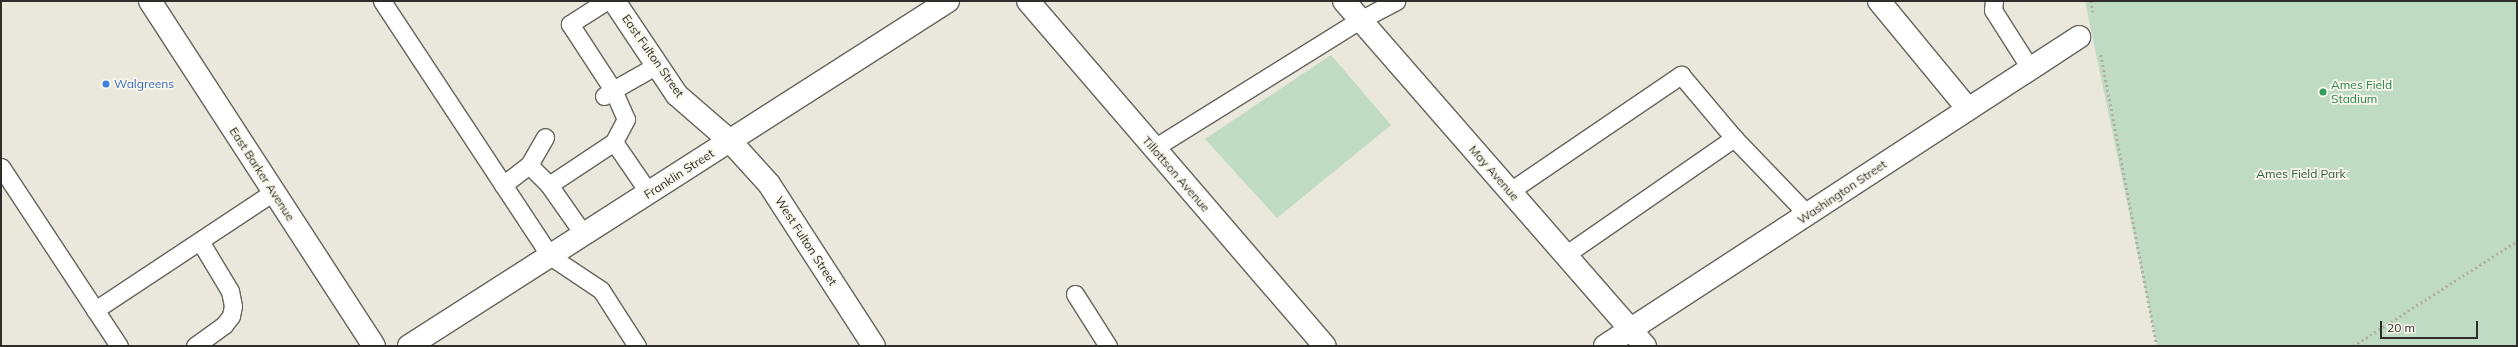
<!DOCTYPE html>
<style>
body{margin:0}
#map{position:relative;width:2518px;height:347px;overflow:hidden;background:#eae8dc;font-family:Mulish,sans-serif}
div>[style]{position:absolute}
.green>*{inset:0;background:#c0dbc3}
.path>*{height:2.5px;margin-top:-1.25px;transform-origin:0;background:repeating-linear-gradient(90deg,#b1afa5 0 2px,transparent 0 5px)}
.roads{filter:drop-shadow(1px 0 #66645a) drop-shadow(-1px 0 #66645a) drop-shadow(0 1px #66645a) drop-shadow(0 -1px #66645a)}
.service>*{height:17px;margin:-8.5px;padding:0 8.5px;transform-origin:8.5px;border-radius:8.5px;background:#fff}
.minor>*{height:22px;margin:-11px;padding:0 11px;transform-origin:11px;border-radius:11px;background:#fff}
.tertiary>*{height:22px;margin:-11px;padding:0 11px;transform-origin:11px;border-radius:11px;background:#fff}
.secondary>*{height:22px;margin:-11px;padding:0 11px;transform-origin:11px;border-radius:11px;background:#fff}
.dots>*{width:11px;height:11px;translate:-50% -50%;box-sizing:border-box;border:2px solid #f8f5ea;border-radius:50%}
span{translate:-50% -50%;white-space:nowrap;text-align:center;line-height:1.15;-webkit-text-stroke:3.5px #f8f5ea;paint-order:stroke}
.street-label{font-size:12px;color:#2f2d29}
.shop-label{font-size:12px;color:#366cbe}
.left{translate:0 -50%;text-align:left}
.leisure-label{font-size:12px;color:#27864d}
.park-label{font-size:12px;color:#2f6039}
.frame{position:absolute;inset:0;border:2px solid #2f2d29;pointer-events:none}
.scale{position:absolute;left:2380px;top:321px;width:98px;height:18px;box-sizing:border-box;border:2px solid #2f2d29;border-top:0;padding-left:5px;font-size:12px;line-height:14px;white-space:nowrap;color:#2f2d29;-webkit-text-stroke:3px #f8f5ea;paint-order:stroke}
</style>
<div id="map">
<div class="green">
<div style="clip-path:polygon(2085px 1px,2517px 1px,2517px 346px,2157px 346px)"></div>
<div style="clip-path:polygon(1331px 55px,1391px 125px,1277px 218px,1205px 139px)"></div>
</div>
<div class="path">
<div style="left:2091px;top:1px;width:11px;rotate:80deg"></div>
<div style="left:2101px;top:55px;width:296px;rotate:79.1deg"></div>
<div style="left:2353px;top:346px;width:195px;rotate:-32.6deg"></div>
</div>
<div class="roads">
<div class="service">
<div style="left:382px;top:1px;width:305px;rotate:56.6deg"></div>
<div style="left:550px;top:256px;width:61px;rotate:33.7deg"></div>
<div style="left:601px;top:290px;width:67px;rotate:57.3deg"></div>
<div style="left:606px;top:1px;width:43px;rotate:147.4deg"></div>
<div style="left:570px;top:24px;width:79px;rotate:56.9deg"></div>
<div style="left:613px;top:90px;width:51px;rotate:-29.6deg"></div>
<div style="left:1994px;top:1px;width:9px;rotate:96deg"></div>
<div style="left:1993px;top:10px;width:69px;rotate:57.5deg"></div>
<div style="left:604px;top:96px;width:11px;rotate:-34deg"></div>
<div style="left:613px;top:90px;width:32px;rotate:66deg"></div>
<div style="left:626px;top:119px;width:26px;rotate:118deg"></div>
<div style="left:614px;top:142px;width:62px;rotate:55.5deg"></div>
<div style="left:1154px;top:148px;width:243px;rotate:-31.9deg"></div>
<div style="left:1360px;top:20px;width:41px;rotate:-27.8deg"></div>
<div style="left:529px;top:165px;width:28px;rotate:45deg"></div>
<div style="left:549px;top:185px;width:61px;rotate:55deg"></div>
<div style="left:1px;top:167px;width:214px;rotate:56.6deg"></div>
<div style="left:503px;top:185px;width:33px;rotate:-38deg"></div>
<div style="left:529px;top:165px;width:32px;rotate:-60deg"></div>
<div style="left:549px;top:185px;width:78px;rotate:-33.5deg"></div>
<div style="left:1510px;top:191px;width:207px;rotate:-34.2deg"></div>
<div style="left:1681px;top:75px;width:82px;rotate:49.9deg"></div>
<div style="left:1734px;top:138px;width:107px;rotate:46.1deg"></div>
<div style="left:1565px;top:255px;width:206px;rotate:-34.7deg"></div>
<div style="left:1075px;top:294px;width:62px;rotate:57.6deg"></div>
<div style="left:95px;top:310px;width:214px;rotate:-33.5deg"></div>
<div style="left:195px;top:346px;width:36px;rotate:-36deg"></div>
<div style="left:224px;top:325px;width:11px;rotate:-52deg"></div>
<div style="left:231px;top:316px;width:10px;rotate:-79deg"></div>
<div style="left:233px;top:306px;width:15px;rotate:-101deg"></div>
<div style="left:230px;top:291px;width:58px;rotate:-121deg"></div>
</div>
<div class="minor">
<div style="left:614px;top:1px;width:113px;rotate:56.2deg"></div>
<div style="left:677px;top:95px;width:70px;rotate:41deg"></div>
<div style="left:730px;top:141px;width:58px;rotate:47.8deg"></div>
<div style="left:769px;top:184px;width:193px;rotate:57.1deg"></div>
<div style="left:1028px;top:1px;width:455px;rotate:49.3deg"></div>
<div style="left:1344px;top:1px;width:458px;rotate:48.9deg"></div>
<div style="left:1879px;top:1px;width:140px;rotate:50.5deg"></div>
<div style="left:1605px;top:346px;width:566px;rotate:-33.1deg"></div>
</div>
<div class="tertiary">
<div style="left:150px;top:1px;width:411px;rotate:57deg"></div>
</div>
<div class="secondary">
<div style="left:409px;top:346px;width:640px;rotate:-32.62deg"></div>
</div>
</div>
<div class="dots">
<div style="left:106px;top:84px;background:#3f7fe0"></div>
<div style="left:2323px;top:92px;background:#2e9e5b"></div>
</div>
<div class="street-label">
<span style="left:653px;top:56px;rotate:55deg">East Fulton Street</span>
<span style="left:1494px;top:173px;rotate:49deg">May Avenue</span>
<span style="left:262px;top:174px;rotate:57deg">East Barker Avenue</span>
<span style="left:679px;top:174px;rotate:-33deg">Franklin Street</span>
<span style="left:1176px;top:174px;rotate:49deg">Tillottson Avenue</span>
<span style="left:1842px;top:192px;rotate:-34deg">Washington Street</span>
<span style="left:806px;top:241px;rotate:57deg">West Fulton Street</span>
</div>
<div class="shop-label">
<span class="left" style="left:114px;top:84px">Walgreens</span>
</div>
<div class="leisure-label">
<span class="left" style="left:2331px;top:92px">Ames Field<br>Stadium</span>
</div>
<div class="park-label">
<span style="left:2301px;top:174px">Ames Field Park</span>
</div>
<div class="frame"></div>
<div class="scale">20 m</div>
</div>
